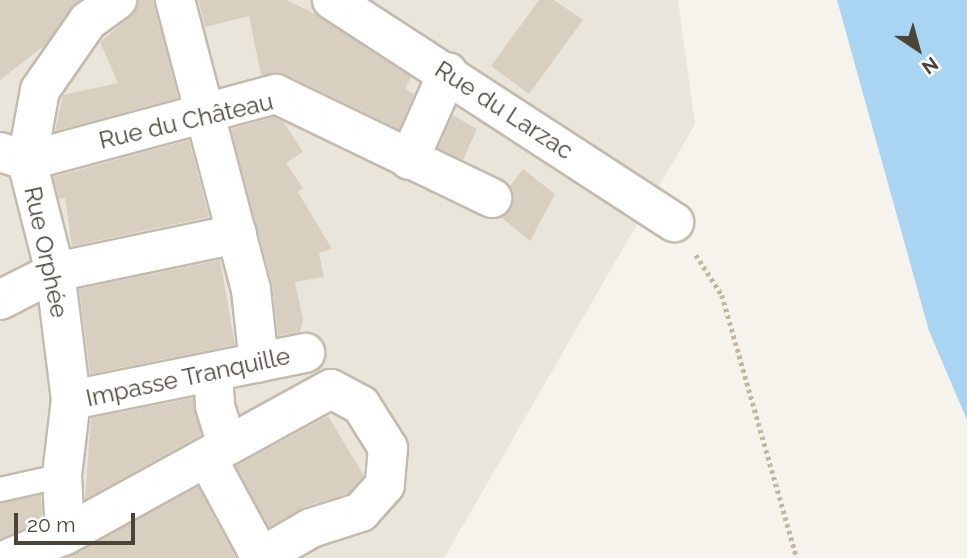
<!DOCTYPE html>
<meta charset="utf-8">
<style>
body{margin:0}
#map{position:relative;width:967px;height:558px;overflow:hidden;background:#f6f3ec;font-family:Raleway,sans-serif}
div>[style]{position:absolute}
.residential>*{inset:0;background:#eae5da}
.water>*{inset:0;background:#a9d4f2}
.building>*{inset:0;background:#d8cfc1}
.path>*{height:4.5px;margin-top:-2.25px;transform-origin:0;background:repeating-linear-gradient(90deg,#c4b79f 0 3.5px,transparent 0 7px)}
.roads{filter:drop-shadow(2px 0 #c2bbae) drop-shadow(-2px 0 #c2bbae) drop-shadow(0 2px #c2bbae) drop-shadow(0 -2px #c2bbae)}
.lane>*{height:23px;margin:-11.5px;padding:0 11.5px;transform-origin:11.5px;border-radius:11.5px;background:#fff}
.street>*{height:38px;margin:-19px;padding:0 19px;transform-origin:19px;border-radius:19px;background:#fff}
span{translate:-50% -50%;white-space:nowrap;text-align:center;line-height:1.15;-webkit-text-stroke:6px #fff;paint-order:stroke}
.street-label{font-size:24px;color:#4b4439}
.north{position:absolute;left:883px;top:14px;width:70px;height:70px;-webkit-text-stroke:5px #fff;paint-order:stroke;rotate:144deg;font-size:19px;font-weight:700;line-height:28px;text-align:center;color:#4b4439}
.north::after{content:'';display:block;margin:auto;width:24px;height:32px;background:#4b4439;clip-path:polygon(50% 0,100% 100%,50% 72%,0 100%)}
.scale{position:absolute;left:14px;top:513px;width:121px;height:32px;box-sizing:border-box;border:4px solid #4b4439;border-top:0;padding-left:9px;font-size:21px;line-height:24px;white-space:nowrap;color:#4b4439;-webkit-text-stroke:5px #fff;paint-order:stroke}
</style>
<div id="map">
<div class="residential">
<div style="clip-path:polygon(0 0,678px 0,695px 124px,444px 558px,0 558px)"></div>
</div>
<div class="water">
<div style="clip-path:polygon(837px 0,967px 0,967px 420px,929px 331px)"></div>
</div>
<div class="building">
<div style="clip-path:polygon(0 0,80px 0,45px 45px,0 80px)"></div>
<div style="clip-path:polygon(138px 0,154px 0,178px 98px,55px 131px,63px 95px,118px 83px,100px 42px,130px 17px)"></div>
<div style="clip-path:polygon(198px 0,286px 0,308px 10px,411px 77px,405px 89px,414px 94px,399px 129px,285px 74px,261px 75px,249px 16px,205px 27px)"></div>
<div style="clip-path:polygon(539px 0,554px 0,583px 20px,529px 94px,491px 66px)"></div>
<div style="clip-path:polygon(453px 115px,477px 129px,463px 160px,438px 148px)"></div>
<div style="clip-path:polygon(274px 117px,283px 121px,303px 152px,286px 163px,303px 188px,298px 192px,332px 249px,319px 253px,324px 277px,295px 282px,303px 319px,300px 332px,278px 336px,272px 284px,231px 129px)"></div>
<div style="clip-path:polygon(189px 140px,209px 217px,72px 246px,65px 198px,59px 199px,53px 177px)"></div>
<div style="clip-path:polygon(523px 169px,555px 194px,530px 241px,501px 217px,512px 207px,510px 186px)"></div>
<div style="clip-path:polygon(220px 260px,235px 345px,90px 374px,79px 289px)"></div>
<div style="clip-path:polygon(193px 398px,201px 435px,85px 499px,91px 418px)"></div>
<div style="clip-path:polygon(328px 416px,364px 476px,349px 493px,304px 507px,269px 527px,236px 466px)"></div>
<div style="clip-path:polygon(198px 487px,236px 558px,67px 558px,75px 554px)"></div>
<div style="clip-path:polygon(41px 494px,42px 521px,0 539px,0 503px)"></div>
</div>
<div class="path">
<div style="left:696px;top:255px;width:48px;rotate:57deg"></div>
<div style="left:722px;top:295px;width:273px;rotate:74.1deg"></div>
</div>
<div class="roads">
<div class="lane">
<div style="left:0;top:489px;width:64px;rotate:-12.7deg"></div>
</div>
<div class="street">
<div style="left:175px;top:0;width:300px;rotate:75.3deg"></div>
<div style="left:251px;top:290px;width:73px;rotate:83.7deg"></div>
<div style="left:332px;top:0;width:408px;rotate:33deg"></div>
<div style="left:0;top:152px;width:28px;rotate:18deg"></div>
<div style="left:27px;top:161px;width:258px;rotate:-15.1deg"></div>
<div style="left:276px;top:94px;width:240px;rotate:25.7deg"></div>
<div style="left:409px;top:160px;width:96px;rotate:-66.1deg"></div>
<div style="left:0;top:300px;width:62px;rotate:-27deg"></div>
<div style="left:55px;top:272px;width:186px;rotate:-11.8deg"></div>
<div style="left:213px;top:375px;width:31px;rotate:86deg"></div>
<div style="left:215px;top:406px;width:39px;rotate:73deg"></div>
<div style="left:71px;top:400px;width:239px;rotate:-11.4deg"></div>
<div style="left:207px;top:458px;width:114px;rotate:61.6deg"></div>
<div style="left:65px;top:535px;width:60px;rotate:-92.9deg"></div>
<div style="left:62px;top:475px;width:76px;rotate:-83.2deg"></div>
<div style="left:71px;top:400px;width:129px;rotate:-97.1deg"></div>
<div style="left:55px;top:272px;width:114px;rotate:-104.2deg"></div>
<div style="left:27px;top:161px;width:72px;rotate:-79.6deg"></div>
<div style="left:40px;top:90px;width:84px;rotate:-55.2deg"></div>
<div style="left:88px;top:21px;width:36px;rotate:-36deg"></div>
<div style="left:10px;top:558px;width:60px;rotate:-22.7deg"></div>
<div style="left:65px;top:535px;width:303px;rotate:-28.8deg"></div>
<div style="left:331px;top:389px;width:34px;rotate:28deg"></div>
<div style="left:361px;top:405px;width:51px;rotate:57.9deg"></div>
<div style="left:388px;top:448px;width:37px;rotate:95deg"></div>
<div style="left:385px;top:485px;width:36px;rotate:132deg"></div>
<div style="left:361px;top:512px;width:52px;rotate:162.3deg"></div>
<div style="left:311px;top:528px;width:58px;rotate:149.9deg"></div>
</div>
</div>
<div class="street-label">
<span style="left:504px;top:110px;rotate:33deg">Rue du Larzac</span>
<span style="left:186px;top:121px;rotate:-13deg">Rue du Château</span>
<span style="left:46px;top:252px;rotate:78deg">Rue Orphée</span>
<span style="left:188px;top:377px;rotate:-12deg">Impasse Tranquille</span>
</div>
<div class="north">N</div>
<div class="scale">20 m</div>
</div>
